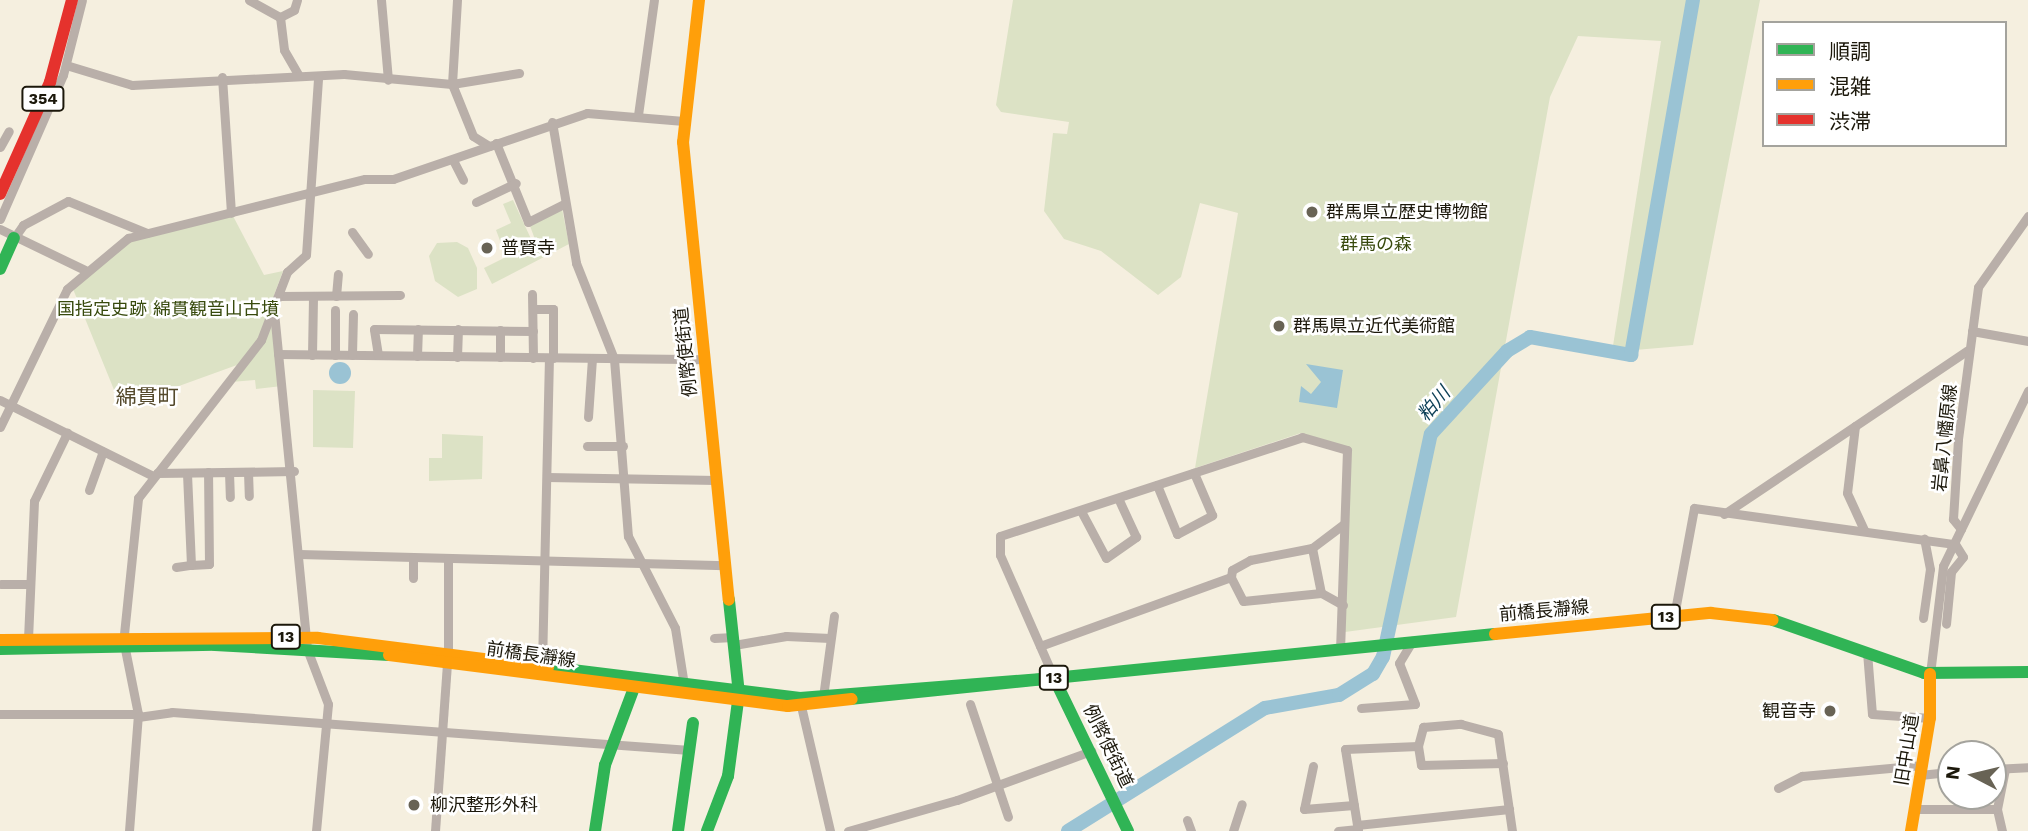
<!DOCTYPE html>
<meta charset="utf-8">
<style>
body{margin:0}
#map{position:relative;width:2028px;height:831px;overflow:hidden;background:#f5efdf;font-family:"Work Sans","Noto Sans JP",sans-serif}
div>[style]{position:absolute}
.green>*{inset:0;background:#dce2c5}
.water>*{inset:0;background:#9ac3d4}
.round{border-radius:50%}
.river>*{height:14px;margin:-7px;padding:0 7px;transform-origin:7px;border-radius:7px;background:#9ac3d4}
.street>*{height:9px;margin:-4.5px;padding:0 4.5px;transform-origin:4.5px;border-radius:4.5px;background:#b9afa9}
.fast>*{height:12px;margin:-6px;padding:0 6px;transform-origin:6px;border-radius:6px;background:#30b455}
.slow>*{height:12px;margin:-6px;padding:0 6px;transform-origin:6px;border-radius:6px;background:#ff9f0a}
.jam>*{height:12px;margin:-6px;padding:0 6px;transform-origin:6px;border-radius:6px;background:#e5322d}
.dots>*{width:19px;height:19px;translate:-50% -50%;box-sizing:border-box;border:4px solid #fff;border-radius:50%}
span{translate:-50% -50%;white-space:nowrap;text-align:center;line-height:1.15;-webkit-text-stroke:5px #fff;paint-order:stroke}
.shield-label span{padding:2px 5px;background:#fff;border:2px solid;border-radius:5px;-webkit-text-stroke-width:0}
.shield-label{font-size:16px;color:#1c180b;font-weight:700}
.poi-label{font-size:18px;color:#1c180b}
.left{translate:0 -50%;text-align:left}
.right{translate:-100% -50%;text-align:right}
.park-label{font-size:18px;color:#384a0d}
.street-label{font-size:18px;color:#1c180b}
.water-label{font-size:19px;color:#0f4259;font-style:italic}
.quarter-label{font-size:21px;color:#54492b}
.legend{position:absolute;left:1762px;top:21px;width:245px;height:126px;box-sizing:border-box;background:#fff;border:2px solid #a4a39d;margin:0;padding:9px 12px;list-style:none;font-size:21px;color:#1c180b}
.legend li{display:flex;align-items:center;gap:14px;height:35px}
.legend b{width:35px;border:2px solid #a4a39d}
.north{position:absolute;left:1937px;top:740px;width:70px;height:70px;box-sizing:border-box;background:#fff;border:2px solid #a4a39d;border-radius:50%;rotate:277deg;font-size:19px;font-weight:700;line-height:28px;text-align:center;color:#1c180b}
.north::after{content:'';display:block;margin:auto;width:24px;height:32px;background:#686355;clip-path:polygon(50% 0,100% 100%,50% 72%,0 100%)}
</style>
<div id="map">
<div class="green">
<div style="clip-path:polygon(1013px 0,1760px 0,1693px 345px,1612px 352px,1661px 41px,1578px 36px,1550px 97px,1456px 617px,1345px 632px,1350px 448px,1301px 433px,1195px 468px,1238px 213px,1200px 203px,1181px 277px,1158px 295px,1101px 251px,1064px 239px,1044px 211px,1053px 133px,1067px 134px,1069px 122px,1001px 112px,996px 105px)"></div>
<div style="clip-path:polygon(513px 200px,532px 241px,505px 254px,496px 230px,511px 223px,503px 204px)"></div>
<div style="clip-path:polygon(562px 209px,569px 244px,492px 284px,484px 268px,536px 242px,530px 226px)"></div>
<div style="clip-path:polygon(233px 216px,264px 275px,283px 271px,274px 295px,282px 386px,256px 389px,255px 380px,231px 382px,237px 365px,121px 407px,73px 289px,130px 240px)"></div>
<div style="clip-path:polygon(457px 242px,468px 248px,477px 268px,477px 289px,458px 297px,435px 281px,429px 256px,437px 243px)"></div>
<div style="clip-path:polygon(313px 390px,355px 391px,353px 448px,313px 447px)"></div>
<div style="clip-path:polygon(442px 434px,483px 436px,482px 479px,429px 481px,429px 458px,442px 458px)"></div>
</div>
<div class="water">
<div class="round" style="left:329px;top:362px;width:22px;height:22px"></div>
<div style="clip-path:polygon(1306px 364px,1343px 370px,1337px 408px,1299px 402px,1301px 386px,1311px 394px,1321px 382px)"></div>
</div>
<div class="river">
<div style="left:1068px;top:831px;width:232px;rotate:-32deg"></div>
<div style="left:1265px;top:708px;width:75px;rotate:-10deg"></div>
<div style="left:1339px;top:695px;width:40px;rotate:-32deg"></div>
<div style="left:1373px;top:674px;width:20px;rotate:-60deg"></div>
<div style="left:1383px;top:657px;width:228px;rotate:-77.9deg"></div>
<div style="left:1431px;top:434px;width:113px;rotate:-47.5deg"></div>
<div style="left:1507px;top:351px;width:27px;rotate:-31deg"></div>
<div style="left:1530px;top:337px;width:103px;rotate:10.1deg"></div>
<div style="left:1631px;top:355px;width:360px;rotate:-80.1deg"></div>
</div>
<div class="street">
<div style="left:249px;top:0;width:35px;rotate:29deg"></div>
<div style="left:297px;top:0;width:10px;rotate:107deg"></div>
<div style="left:294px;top:10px;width:16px;rotate:153deg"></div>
<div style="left:280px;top:17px;width:33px;rotate:83deg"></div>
<div style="left:284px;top:50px;width:30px;rotate:60deg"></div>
<div style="left:381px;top:0;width:80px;rotate:85deg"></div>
<div style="left:457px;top:0;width:84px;rotate:93.4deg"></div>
<div style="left:452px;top:84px;width:56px;rotate:68deg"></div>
<div style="left:473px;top:136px;width:19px;rotate:32deg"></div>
<div style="left:66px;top:65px;width:69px;rotate:16.9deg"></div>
<div style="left:132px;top:85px;width:212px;rotate:-3deg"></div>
<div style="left:344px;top:74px;width:108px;rotate:5.3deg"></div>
<div style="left:452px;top:84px;width:68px;rotate:-9.3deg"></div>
<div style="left:222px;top:77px;width:136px;rotate:86.2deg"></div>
<div style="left:638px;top:115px;width:116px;rotate:-82.1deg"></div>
<div style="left:552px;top:122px;width:143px;rotate:80.3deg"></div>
<div style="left:576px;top:263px;width:103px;rotate:68.4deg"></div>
<div style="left:614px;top:359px;width:178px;rotate:85.5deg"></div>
<div style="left:628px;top:536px;width:103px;rotate:62.9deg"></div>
<div style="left:675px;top:628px;width:58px;rotate:81deg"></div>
<div style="left:496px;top:143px;width:85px;rotate:67.9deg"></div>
<div style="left:528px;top:222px;width:40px;rotate:-26.6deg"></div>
<div style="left:0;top:147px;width:18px;rotate:-61deg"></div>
<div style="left:454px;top:162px;width:20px;rotate:63deg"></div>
<div style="left:476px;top:202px;width:44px;rotate:-25.4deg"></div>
<div style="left:0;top:219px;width:157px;rotate:-66.4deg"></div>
<div style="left:63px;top:75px;width:77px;rotate:-75.8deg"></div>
<div style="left:0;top:229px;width:94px;rotate:25.8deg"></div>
<div style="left:352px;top:232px;width:27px;rotate:54deg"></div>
<div style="left:14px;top:238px;width:16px;rotate:-55deg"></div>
<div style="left:23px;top:225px;width:51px;rotate:-28.1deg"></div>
<div style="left:68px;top:201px;width:85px;rotate:22.1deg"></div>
<div style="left:532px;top:294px;width:64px;rotate:89.1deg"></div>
<div style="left:279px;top:296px;width:121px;rotate:-0.5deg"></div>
<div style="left:336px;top:296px;width:22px;rotate:-85deg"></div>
<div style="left:533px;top:309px;width:20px"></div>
<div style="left:553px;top:309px;width:49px;rotate:90deg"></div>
<div style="left:274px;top:312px;width:339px;rotate:84.4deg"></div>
<div style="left:307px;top:649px;width:59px;rotate:69.1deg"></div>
<div style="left:328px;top:704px;width:128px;rotate:95.4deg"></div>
<div style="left:1972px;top:331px;width:57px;rotate:10.1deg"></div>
<div style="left:278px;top:354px;width:427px;rotate:0.7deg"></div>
<div style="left:312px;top:355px;width:59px;rotate:-89deg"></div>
<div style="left:335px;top:355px;width:45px;rotate:-90deg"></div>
<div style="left:352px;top:355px;width:41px;rotate:-88.6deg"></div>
<div style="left:378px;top:355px;width:26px;rotate:-99deg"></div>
<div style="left:374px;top:329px;width:159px;rotate:0.7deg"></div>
<div style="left:417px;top:356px;width:27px;rotate:-88deg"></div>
<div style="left:457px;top:357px;width:28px;rotate:-88deg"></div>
<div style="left:500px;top:357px;width:27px;rotate:-90deg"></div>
<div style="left:0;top:400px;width:171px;rotate:26.4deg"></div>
<div style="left:588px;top:417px;width:58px;rotate:-86.1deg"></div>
<div style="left:1855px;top:426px;width:67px;rotate:96.8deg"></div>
<div style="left:1847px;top:493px;width:41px;rotate:65.3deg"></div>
<div style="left:0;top:427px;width:153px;rotate:-64.1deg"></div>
<div style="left:67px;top:289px;width:80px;rotate:-39.9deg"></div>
<div style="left:128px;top:238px;width:244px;rotate:-14deg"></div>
<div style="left:365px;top:179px;width:28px"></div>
<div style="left:393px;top:179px;width:205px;rotate:-18.8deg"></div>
<div style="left:587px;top:113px;width:97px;rotate:4.7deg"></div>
<div style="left:587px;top:446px;width:36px"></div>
<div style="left:229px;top:472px;width:25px;rotate:88deg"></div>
<div style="left:248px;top:472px;width:24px;rotate:88deg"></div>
<div style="left:157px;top:473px;width:137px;rotate:-0.8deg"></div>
<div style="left:547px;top:477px;width:169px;rotate:1deg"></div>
<div style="left:1157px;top:485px;width:53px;rotate:67.8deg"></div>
<div style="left:1177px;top:534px;width:40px;rotate:-28deg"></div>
<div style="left:1212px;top:515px;width:46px;rotate:-113.2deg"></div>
<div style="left:89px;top:490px;width:41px;rotate:-70.3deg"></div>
<div style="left:1081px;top:511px;width:53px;rotate:62deg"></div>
<div style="left:1106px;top:558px;width:37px;rotate:-35deg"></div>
<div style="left:1136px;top:537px;width:43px;rotate:-114.8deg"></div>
<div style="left:1724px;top:514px;width:293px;rotate:-33.9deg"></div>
<div style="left:1961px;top:529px;width:13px;rotate:-129deg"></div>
<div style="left:1953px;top:519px;width:80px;rotate:-86.4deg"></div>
<div style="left:1958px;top:439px;width:153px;rotate:-82.5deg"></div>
<div style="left:1978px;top:287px;width:87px;rotate:-54.8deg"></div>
<div style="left:1312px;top:548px;width:46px;rotate:78.7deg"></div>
<div style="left:299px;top:554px;width:426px;rotate:1.5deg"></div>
<div style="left:413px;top:557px;width:21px;rotate:90deg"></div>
<div style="left:191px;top:565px;width:18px;rotate:-3deg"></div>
<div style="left:209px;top:564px;width:92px;rotate:-90.6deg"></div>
<div style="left:176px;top:567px;width:15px;rotate:-8deg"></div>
<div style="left:191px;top:565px;width:92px;rotate:-92.5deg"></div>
<div style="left:1px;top:584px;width:29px"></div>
<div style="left:1343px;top:605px;width:25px;rotate:-151deg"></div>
<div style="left:1321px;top:593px;width:78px;rotate:174.1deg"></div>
<div style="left:1243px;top:601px;width:27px;rotate:-117deg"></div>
<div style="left:1231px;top:577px;width:7px;rotate:-82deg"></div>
<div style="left:1232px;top:570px;width:21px;rotate:-29deg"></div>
<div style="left:1250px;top:560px;width:63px;rotate:-11deg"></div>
<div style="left:1312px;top:548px;width:40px;rotate:-37deg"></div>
<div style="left:1674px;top:616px;width:110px;rotate:-79.5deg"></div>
<div style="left:1694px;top:508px;width:263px;rotate:7.9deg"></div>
<div style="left:1955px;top:544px;width:15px;rotate:58deg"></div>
<div style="left:1963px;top:557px;width:19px;rotate:129deg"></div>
<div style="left:1951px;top:572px;width:52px;rotate:95.5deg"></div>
<div style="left:1923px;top:618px;width:49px;rotate:-81.9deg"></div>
<div style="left:1930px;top:569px;width:31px;rotate:-101deg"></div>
<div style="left:124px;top:634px;width:137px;rotate:-84.1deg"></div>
<div style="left:138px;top:498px;width:200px;rotate:-52.1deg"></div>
<div style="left:261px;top:340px;width:73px;rotate:-69.1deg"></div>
<div style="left:287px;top:272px;width:25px;rotate:-42deg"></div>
<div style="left:306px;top:255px;width:178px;rotate:-86.1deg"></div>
<div style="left:714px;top:638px;width:19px;rotate:-3deg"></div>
<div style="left:28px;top:639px;width:138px;rotate:-87.5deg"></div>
<div style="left:34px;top:501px;width:76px;rotate:-64.1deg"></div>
<div style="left:124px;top:644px;width:71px;rotate:78.7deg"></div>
<div style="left:138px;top:714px;width:117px;rotate:94.4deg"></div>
<div style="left:734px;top:645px;width:53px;rotate:-9.8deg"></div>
<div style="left:786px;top:636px;width:44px;rotate:2.6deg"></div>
<div style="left:1040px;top:646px;width:203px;rotate:-19.9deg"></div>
<div style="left:1867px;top:652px;width:62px;rotate:85.4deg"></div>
<div style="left:1872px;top:714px;width:58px;rotate:3.9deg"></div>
<div style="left:448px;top:653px;width:95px;rotate:-90deg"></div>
<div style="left:542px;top:665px;width:307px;rotate:-88.7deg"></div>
<div style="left:1930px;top:674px;width:109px;rotate:-83.1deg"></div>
<div style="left:1943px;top:566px;width:195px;rotate:-64.1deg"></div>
<div style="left:1054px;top:678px;width:134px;rotate:-113.7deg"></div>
<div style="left:1000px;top:555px;width:19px;rotate:-90deg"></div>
<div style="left:1000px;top:536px;width:318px;rotate:-18.1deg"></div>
<div style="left:1302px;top:437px;width:47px;rotate:16.1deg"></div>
<div style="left:1347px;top:450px;width:198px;rotate:92deg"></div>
<div style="left:823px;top:697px;width:82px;rotate:-82.3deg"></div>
<div style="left:970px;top:704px;width:119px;rotate:71.4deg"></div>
<div style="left:801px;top:706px;width:128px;rotate:76.9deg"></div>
<div style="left:1361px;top:708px;width:54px;rotate:-4.2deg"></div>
<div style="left:1415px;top:704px;width:44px;rotate:-111.3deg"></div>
<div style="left:1399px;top:663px;width:26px;rotate:-59deg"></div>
<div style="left:0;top:714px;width:138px"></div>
<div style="left:138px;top:717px;width:34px;rotate:-8deg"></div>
<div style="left:172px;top:712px;width:519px;rotate:4.2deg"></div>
<div style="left:1418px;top:746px;width:19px;rotate:81deg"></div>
<div style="left:1421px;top:765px;width:82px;rotate:-1.4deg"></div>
<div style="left:1313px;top:766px;width:44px;rotate:101.8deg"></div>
<div style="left:1304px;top:809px;width:50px;rotate:-4.6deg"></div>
<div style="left:1993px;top:769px;width:35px;rotate:-3deg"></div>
<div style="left:1920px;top:775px;width:31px;rotate:-6deg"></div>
<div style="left:1778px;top:788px;width:27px;rotate:-27deg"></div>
<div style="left:1802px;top:776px;width:121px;rotate:-5.2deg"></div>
<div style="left:1915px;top:809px;width:82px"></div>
<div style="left:1187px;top:820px;width:12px;rotate:70deg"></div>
<div style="left:1357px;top:825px;width:153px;rotate:-6deg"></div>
<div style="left:435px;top:831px;width:169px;rotate:-85.9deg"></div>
<div style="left:848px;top:831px;width:113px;rotate:-15.9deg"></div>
<div style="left:957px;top:800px;width:143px;rotate:-20.1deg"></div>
<div style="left:1233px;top:831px;width:28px;rotate:-72deg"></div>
<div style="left:1338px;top:831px;width:20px;rotate:-6deg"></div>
<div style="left:1358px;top:831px;width:83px;rotate:-99deg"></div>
<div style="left:1345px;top:749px;width:73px;rotate:-2.4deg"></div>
<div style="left:1418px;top:746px;width:20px;rotate:-75deg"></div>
<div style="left:1423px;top:727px;width:38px;rotate:-5deg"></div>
<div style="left:1461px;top:724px;width:38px;rotate:15deg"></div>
<div style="left:1498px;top:734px;width:98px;rotate:81.8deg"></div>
<div style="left:2002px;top:831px;width:23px;rotate:-103deg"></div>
<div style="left:1997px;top:809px;width:41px;rotate:-78.7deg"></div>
</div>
<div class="fast">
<div style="left:0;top:269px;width:34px;rotate:-66deg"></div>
<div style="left:1773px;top:620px;width:160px;rotate:19.3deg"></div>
<div style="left:1924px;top:673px;width:104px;rotate:-0.6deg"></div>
<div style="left:0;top:649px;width:215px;rotate:-1.1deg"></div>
<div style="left:215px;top:645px;width:174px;rotate:3.3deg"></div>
<div style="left:548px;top:667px;width:254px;rotate:7deg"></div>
<div style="left:800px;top:698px;width:255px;rotate:-4.5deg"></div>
<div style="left:1054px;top:678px;width:203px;rotate:174.1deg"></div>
<div style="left:1054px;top:678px;width:170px;rotate:64.2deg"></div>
<div style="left:1054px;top:678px;width:443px;rotate:-5.7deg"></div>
<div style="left:595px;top:831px;width:67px;rotate:-81.4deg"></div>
<div style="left:605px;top:765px;width:82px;rotate:-69.4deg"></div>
<div style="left:678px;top:831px;width:109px;rotate:-82.1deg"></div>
<div style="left:707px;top:831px;width:59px;rotate:-69.1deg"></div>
<div style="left:728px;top:776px;width:83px;rotate:-82.4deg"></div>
<div style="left:739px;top:694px;width:95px;rotate:-96.1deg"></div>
</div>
<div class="slow">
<div style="left:699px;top:0;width:143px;rotate:96.4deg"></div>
<div style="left:683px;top:142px;width:460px;rotate:84.3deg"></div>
<div style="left:1495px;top:634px;width:217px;rotate:-5.6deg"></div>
<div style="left:1711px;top:613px;width:62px;rotate:6.4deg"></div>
<div style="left:0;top:640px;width:318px;rotate:-0.4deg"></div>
<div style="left:318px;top:638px;width:232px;rotate:7.2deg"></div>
<div style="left:389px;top:655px;width:402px;rotate:7.3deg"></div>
<div style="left:788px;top:706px;width:64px;rotate:-6.2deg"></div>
<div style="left:1911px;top:831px;width:115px;rotate:-80.5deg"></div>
<div style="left:1930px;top:718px;width:44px;rotate:-90deg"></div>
</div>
<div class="jam">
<div style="left:0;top:194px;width:123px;rotate:-65.9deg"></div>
<div style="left:50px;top:82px;width:85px;rotate:-75deg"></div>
</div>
<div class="dots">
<div style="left:1312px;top:212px;background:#686355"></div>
<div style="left:487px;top:248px;background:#686355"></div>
<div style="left:1279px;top:326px;background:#686355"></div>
<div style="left:1830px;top:711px;background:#686355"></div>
<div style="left:414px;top:805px;background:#686355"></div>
</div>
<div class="shield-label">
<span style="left:43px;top:99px">354</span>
<span style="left:1666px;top:617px">13</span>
<span style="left:286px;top:637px">13</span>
<span style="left:1054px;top:678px">13</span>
</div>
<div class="poi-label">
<span class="left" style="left:1326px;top:212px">群馬県立歴史博物館</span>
<span class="left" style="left:501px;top:248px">普賢寺</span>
<span class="left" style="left:1293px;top:326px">群馬県立近代美術館</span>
<span class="right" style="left:1816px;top:711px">観音寺</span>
<span class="left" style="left:430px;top:805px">柳沢整形外科</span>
</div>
<div class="park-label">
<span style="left:1376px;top:244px">群馬の森</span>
<span style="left:168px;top:309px">国指定史跡 綿貫観音山古墳</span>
</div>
<div class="street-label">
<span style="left:686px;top:352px;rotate:-96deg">例幣使街道</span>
<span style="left:1945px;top:438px;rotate:-84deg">岩鼻八幡原線</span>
<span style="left:1544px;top:611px;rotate:-5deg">前橋長瀞線</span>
<span style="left:531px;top:655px;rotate:8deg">前橋長瀞線</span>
<span style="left:1108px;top:746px;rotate:64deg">例幣使街道</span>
<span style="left:1907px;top:750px;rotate:-81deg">旧中山道</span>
</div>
<div class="water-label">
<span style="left:1434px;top:404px;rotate:-49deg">粕川</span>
</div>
<div class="quarter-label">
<span style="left:147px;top:397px">綿貫町</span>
</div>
<ul class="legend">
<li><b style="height:9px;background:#30b455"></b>順調</li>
<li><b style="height:9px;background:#ff9f0a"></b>混雑</li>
<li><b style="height:9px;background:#e5322d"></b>渋滞</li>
</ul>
<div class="north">N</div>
</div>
